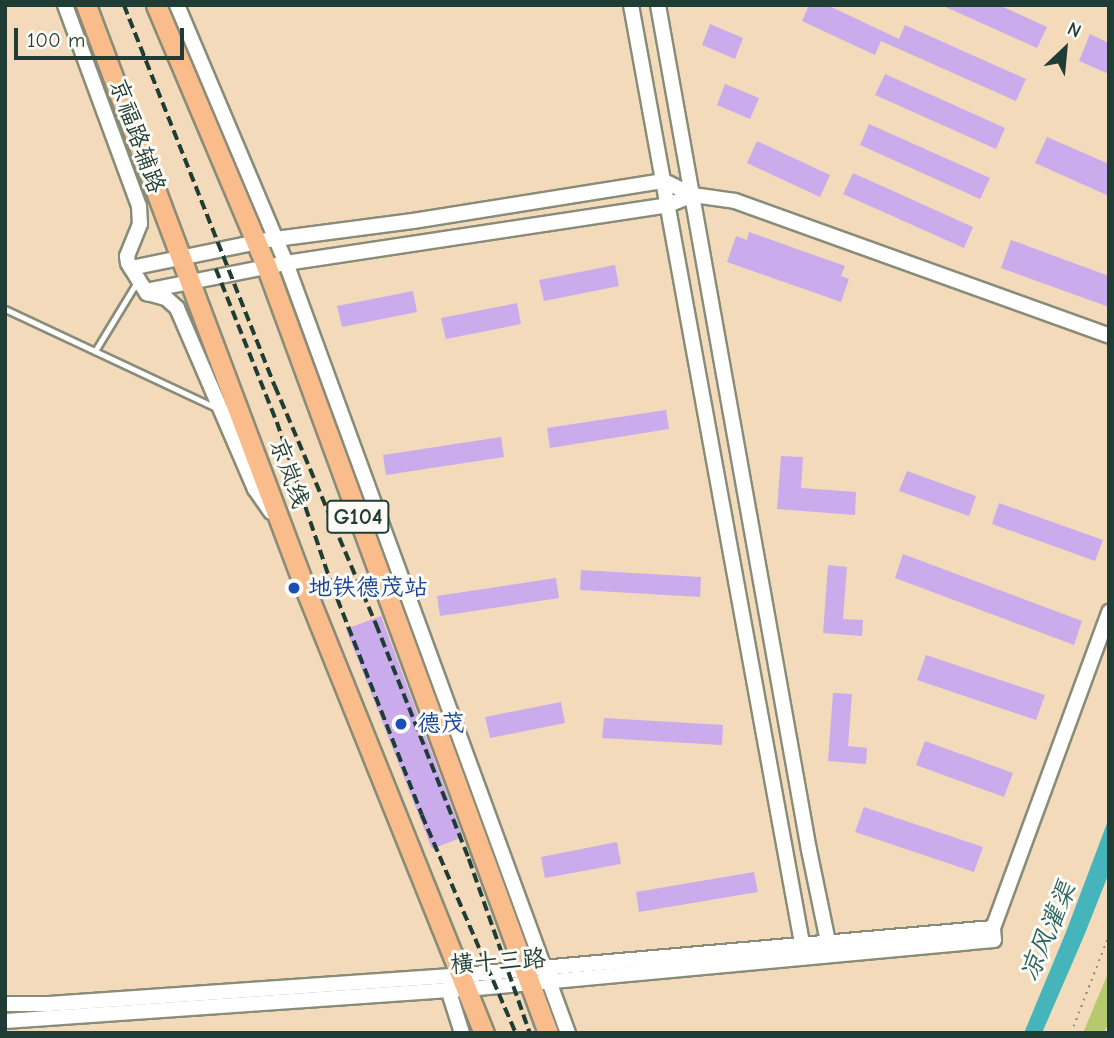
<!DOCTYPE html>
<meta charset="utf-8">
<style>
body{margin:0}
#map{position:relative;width:1114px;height:1038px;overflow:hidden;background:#f2dabb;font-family:"Comic Neue","LXGW WenKai TC",sans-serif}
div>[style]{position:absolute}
.green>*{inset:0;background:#b6c96d}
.water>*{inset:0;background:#45b5bb}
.building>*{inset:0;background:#caaced}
.path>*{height:2px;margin-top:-1px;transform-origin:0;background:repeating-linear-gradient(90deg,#888c78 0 2px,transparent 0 7px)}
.roads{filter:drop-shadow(2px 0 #888c78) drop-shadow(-2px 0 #888c78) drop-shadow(0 2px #888c78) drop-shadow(0 -2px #888c78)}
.service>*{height:5px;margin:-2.5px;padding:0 2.5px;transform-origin:2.5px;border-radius:2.5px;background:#fff}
.tertiary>*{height:14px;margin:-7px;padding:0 7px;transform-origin:7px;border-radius:7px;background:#fff}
.trunk>*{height:19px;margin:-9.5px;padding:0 9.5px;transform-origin:9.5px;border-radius:9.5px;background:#fabc8b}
.rail>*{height:3.5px;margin-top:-1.75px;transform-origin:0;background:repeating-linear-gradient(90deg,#1f3d34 0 10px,transparent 0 15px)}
.dots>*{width:19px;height:19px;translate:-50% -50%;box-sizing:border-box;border:4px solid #fdfcf7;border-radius:50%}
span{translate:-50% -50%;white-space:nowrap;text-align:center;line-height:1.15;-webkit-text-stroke:6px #fdfcf7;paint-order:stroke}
.shield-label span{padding:2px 5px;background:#fdfcf7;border:2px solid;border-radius:5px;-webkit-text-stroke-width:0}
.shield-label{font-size:23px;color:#1f3d34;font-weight:700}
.street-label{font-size:24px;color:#1f3d34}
.transit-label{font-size:24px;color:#164399}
.left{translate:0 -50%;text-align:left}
.water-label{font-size:26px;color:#2a615c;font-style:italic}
.frame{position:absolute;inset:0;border:7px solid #1f3d34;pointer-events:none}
.north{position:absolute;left:1030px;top:14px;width:70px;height:70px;-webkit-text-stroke:5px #fdfcf7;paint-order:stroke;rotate:26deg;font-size:19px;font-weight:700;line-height:28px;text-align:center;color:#1f3d34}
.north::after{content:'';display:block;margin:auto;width:24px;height:32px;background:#1f3d34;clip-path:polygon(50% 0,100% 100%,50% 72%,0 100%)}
.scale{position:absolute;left:14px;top:28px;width:170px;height:32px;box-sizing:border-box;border:4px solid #1f3d34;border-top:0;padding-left:9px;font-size:21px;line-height:24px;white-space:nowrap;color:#1f3d34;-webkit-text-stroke:5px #fdfcf7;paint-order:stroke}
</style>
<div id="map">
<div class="green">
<div style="clip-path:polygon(1109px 971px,1109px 1024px,1103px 1033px,1083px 1033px)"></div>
</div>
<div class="water">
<div style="clip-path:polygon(1109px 818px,1109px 873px,1084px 936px,1042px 1033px,1024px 1033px,1066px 932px)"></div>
</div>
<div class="building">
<div style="clip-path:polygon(809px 5px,827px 5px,899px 39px,905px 25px,1026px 79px,1016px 101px,881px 41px,875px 55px,802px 21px)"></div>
<div style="clip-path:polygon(941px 5px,999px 5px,1047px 27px,1037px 48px)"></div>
<div style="clip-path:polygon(710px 24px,743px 38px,735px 59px,702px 45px)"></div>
<div style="clip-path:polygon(1090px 34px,1109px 43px,1109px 74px,1079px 61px)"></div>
<div style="clip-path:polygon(885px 74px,1005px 128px,996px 149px,875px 95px)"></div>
<div style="clip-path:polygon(725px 84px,759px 98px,750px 119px,717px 105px)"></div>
<div style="clip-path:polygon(869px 124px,990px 178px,980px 199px,860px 145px)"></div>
<div style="clip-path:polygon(1047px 137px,1109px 164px,1109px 196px,1035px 163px)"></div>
<div style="clip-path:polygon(757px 141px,830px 175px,820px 197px,747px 163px)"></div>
<div style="clip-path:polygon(853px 173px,973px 227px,964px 248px,843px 194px)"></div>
<div style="clip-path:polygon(749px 232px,845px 266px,841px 276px,849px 279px,841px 302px,727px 262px,736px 236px,747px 240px)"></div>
<div style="clip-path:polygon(1011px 240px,1109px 276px,1109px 307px,1001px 268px)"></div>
<div style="clip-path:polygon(615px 265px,619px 286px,544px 301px,539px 280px)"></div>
<div style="clip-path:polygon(413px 291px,417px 312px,342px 327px,337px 306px)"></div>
<div style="clip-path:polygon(517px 303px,521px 324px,446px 339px,441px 318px)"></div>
<div style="clip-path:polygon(666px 410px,669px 429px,550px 448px,547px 428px)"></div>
<div style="clip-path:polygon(501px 437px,504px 457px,386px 475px,383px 455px)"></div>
<div style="clip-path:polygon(781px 456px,803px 457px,801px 488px,856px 492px,855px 515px,777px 509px)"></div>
<div style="clip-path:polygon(907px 471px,976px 496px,969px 516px,899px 491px)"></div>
<div style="clip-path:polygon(999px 503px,1103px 540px,1095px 561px,992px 524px)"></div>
<div style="clip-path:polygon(903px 554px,1082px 621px,1074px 645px,895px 578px)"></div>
<div style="clip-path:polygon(828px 565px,847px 567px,843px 619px,863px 620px,862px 636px,823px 633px)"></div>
<div style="clip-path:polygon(581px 570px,701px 577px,700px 597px,580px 590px)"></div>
<div style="clip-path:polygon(556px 578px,559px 598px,440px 616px,437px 596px)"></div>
<div style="clip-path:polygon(381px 616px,463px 837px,432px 849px,346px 629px)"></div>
<div style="clip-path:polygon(926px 655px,1045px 695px,1036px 720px,917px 680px)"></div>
<div style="clip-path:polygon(833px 693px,852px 694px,848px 746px,867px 748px,866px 764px,828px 761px)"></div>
<div style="clip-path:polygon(561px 702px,565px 723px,490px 738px,485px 717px)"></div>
<div style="clip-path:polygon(604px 718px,723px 725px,722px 745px,602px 738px)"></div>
<div style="clip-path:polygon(925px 741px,1013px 773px,1004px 797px,916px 765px)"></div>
<div style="clip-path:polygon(864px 807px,983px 847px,974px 872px,855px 832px)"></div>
<div style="clip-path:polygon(617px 842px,621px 864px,545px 878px,541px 857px)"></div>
<div style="clip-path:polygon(754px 872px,758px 892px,639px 912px,636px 892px)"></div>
</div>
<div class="path">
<div style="left:1071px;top:1033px;width:105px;rotate:-68.8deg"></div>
</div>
<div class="roads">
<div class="service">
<div style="left:5px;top:309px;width:235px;rotate:25.1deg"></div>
<div style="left:95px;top:351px;width:81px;rotate:-58.7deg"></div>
</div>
<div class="tertiary">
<div style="left:65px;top:5px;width:214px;rotate:69.8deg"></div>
<div style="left:139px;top:206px;width:18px;rotate:87deg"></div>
<div style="left:140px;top:224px;width:35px;rotate:112deg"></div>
<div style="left:127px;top:256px;width:7px;rotate:82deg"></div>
<div style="left:128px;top:263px;width:36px;rotate:58deg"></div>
<div style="left:147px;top:293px;width:20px;rotate:15deg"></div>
<div style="left:166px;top:298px;width:15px;rotate:42deg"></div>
<div style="left:177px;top:308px;width:197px;rotate:66.7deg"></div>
<div style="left:255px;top:489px;width:28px;rotate:55deg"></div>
<div style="left:177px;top:5px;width:280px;rotate:67.1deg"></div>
<div style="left:286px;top:263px;width:820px;rotate:69.89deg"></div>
<div style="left:631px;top:5px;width:965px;rotate:79.67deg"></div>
<div style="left:658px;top:5px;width:858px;rotate:79.87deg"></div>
<div style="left:809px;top:850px;width:99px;rotate:78.3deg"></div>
<div style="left:131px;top:268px;width:140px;rotate:-11.6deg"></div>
<div style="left:268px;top:240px;width:146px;rotate:-7.5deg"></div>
<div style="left:413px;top:221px;width:254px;rotate:-9.1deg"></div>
<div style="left:664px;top:181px;width:32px;rotate:26deg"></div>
<div style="left:693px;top:195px;width:42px;rotate:8.1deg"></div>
<div style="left:735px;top:201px;width:398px;rotate:19.8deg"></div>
<div style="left:150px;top:290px;width:139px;rotate:-11.2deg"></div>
<div style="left:286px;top:263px;width:386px;rotate:-8.6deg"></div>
<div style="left:668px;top:205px;width:27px;rotate:-22deg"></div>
<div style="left:453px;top:984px;width:7px;rotate:135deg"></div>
<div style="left:448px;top:989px;width:46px;rotate:72.3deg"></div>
<div style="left:5px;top:1004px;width:44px"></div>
<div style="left:49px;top:1004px;width:414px;rotate:-4deg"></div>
<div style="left:462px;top:975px;width:533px;rotate:-5.06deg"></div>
<div style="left:5px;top:1021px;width:463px;rotate:-4deg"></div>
<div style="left:467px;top:989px;width:529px;rotate:-5.31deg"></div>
<div style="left:994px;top:940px;width:12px;rotate:-95deg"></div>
<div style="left:993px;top:928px;width:337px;rotate:-69.8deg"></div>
</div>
<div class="trunk">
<div style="left:86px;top:5px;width:617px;rotate:69.42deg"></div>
<div style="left:303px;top:583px;width:485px;rotate:68.1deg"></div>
<div style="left:156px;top:5px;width:285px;rotate:67.1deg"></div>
<div style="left:267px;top:268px;width:815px;rotate:69.83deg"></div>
</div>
</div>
<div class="rail">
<div style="left:124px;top:5px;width:410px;rotate:68.4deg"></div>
<div style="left:275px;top:386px;width:259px;rotate:67deg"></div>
<div style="left:376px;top:624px;width:253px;rotate:68.4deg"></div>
<div style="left:469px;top:859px;width:184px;rotate:70.7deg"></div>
<div style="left:216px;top:269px;width:165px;rotate:68.3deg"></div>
<div style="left:277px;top:422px;width:172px;rotate:71.4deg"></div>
<div style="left:332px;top:585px;width:247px;rotate:68.6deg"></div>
<div style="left:422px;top:815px;width:237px;rotate:66.7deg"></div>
</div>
<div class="dots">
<div style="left:294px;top:588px;background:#1a4fb4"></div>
<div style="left:401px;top:724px;background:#1a4fb4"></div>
</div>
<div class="shield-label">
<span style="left:358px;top:517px">G104</span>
</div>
<div class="street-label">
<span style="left:137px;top:136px;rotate:70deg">京福路辅路</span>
<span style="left:289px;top:473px;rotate:70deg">京岚线</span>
<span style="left:498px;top:962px;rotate:-4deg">横十三路</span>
</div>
<div class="transit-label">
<span class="left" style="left:308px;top:588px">地铁德茂站</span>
<span class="left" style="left:417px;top:724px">德茂</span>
</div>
<div class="water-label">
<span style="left:1049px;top:932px;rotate:-67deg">凉风灌渠</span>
</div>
<div class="frame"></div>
<div class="north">N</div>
<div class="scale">100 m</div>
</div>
